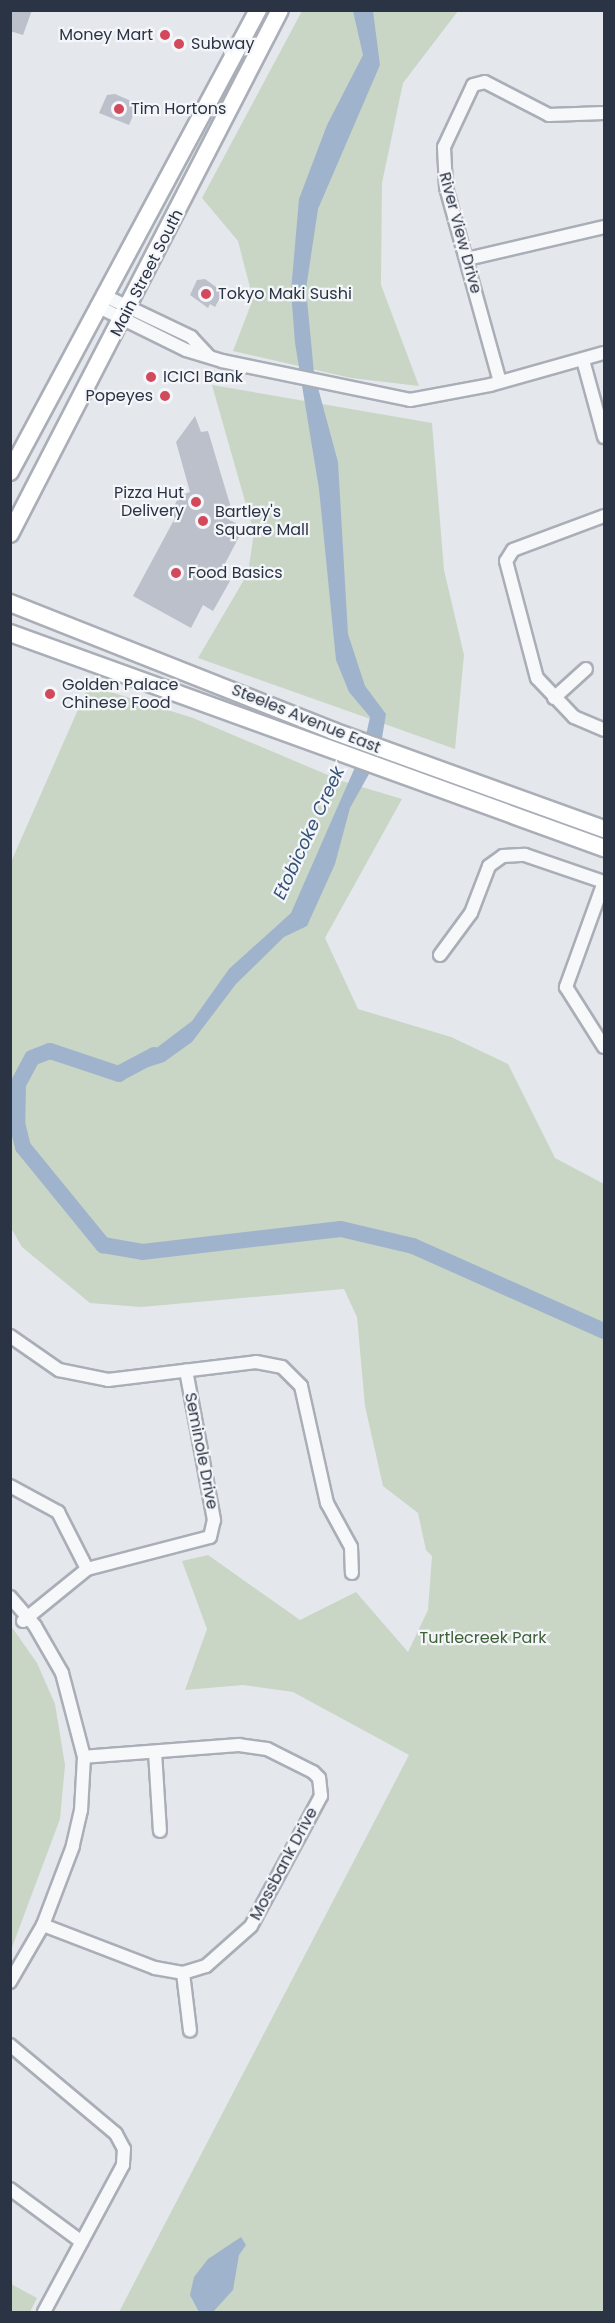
<!DOCTYPE html>
<style>
body{margin:0}
#map{position:relative;width:615px;height:2323px;overflow:hidden;background:#e4e7ec;font-family:Poppins,sans-serif}
div>[style]{position:absolute}
.green>*{inset:0;background:#c9d6c5}
.water>*{inset:0;background:#9fb4cc}
.river>*{height:16px;margin:-8px;padding:0 8px;transform-origin:8px;border-radius:8px;background:#9fb4cc}
.building>*{inset:0;background:#bbc0ca}
.roads{filter:drop-shadow(2px 0 #a9aeb7) drop-shadow(-2px 0 #a9aeb7) drop-shadow(0 2px #a9aeb7) drop-shadow(0 -2px #a9aeb7)}
.minor>*{height:12px;margin:-6px;padding:0 6px;transform-origin:6px;border-radius:6px;background:#f7f8fa}
.major>*{height:16px;margin:-8px;padding:0 8px;transform-origin:8px;border-radius:8px;background:#fff}
.dots>*{width:16px;height:16px;translate:-50% -50%;box-sizing:border-box;border:3px solid #f4f6f9;border-radius:50%}
span{translate:-50% -50%;white-space:nowrap;text-align:center;line-height:1.15;-webkit-text-stroke:4.5px #f4f6f9;paint-order:stroke}
.poi-label{font-size:16px;color:#2b3445}
.right{translate:-100% -50%;text-align:right}
.left{translate:0 -50%;text-align:left}
.street-label{font-size:16px;color:#2b3445}
.park-label{font-size:16px;color:#3f6138}
.water-label{font-size:18px;color:#34527a;font-style:italic}
.frame{position:absolute;inset:0;border:12px solid #2b3445;pointer-events:none}
</style>
<div id="map">
<div class="green">
<div style="clip-path:polygon(302px 11px,458px 11px,403px 83px,382px 183px,381px 285px,419px 386px,351px 378px,233px 351px,253px 299px,238px 241px,202px 198px)"></div>
<div style="clip-path:polygon(212px 385px,432px 423px,444px 570px,464px 655px,455px 749px,198px 658px,248px 573px,254px 533px)"></div>
<div style="clip-path:polygon(91px 680px,111px 692px,193px 718px,342px 781px,402px 799px,325px 938px,358px 1009px,451px 1037px,508px 1064px,555px 1158px,604px 1184px,604px 2312px,119px 2312px,409px 1755px,293px 1692px,243px 1685px,185px 1690px,207px 1629px,182px 1561px,208px 1555px,300px 1620px,356px 1592px,408px 1652px,428px 1610px,432px 1556px,426px 1550px,418px 1513px,383px 1486px,365px 1406px,357px 1317px,344px 1289px,141px 1307px,90px 1303px,22px 1247px,11px 1228px,11px 862px)"></div>
<div style="clip-path:polygon(11px 1626px,37px 1663px,55px 1704px,65px 1765px,60px 1819px,11px 1950px)"></div>
<div style="clip-path:polygon(11px 2284px,37px 2298px,30px 2312px,11px 2312px)"></div>
</div>
<div class="water">
<div style="clip-path:polygon(353px 11px,373px 11px,380px 65px,318px 209px,306px 289px,314px 373px,338px 462px,348px 634px,365px 686px,386px 714px,379px 756px,350px 808px,335px 864px,307px 926px,284px 937px,236px 984px,192px 1042px,164px 1062px,136px 1071px,134px 1065px,192px 1021px,229px 969px,291px 913px,363px 749px,370px 717px,349px 692px,336px 660px,319px 489px,295px 343px,291px 291px,299px 199px,327px 125px,363px 55px)"></div>
<div style="clip-path:polygon(241px 2237px,246px 2245px,239px 2255px,233px 2290px,213px 2312px,199px 2312px,190px 2295px,194px 2277px,208px 2259px)"></div>
</div>
<div class="river">
<div style="left:154px;top:1055px;width:40px;rotate:152deg"></div>
<div style="left:119px;top:1074px;width:73px;rotate:-161.6deg"></div>
<div style="left:50px;top:1051px;width:19px;rotate:159deg"></div>
<div style="left:32px;top:1058px;width:30px;rotate:118deg"></div>
<div style="left:18px;top:1084px;width:39px;rotate:91deg"></div>
<div style="left:17px;top:1123px;width:25px;rotate:76deg"></div>
<div style="left:23px;top:1147px;width:127px;rotate:50.8deg"></div>
<div style="left:103px;top:1245px;width:40px;rotate:10deg"></div>
<div style="left:142px;top:1252px;width:200px;rotate:-6.6deg"></div>
<div style="left:341px;top:1229px;width:74px;rotate:13.3deg"></div>
<div style="left:413px;top:1246px;width:209px;rotate:24deg"></div>
</div>
<div class="building">
<div style="clip-path:polygon(10px 10px,32px 10px,23px 35px,10px 31px)"></div>
<div style="clip-path:polygon(115px 94px,138px 104px,129px 125px,99px 113px,107px 95px)"></div>
<div style="clip-path:polygon(205px 279px,223px 292px,215px 307px,210px 304px,208px 308px,190px 295px,197px 280px)"></div>
<div style="clip-path:polygon(195px 416px,201px 432px,208px 431px,232px 511px,229px 520px,236px 523px,240px 535px,219px 575px,230px 581px,213px 611px,203px 605px,191px 628px,133px 596px,175px 518px,171px 513px,179px 496px,190px 492px,176px 442px)"></div>
</div>
<div class="roads">
<div class="minor">
<div style="left:467px;top:259px;width:141px;rotate:-13.1deg"></div>
<div style="left:103px;top:295px;width:98px;rotate:25.5deg"></div>
<div style="left:191px;top:337px;width:26px;rotate:47deg"></div>
<div style="left:97px;top:306px;width:99px;rotate:26.3deg"></div>
<div style="left:186px;top:350px;width:38px;rotate:17deg"></div>
<div style="left:222px;top:361px;width:192px;rotate:11.7deg"></div>
<div style="left:410px;top:400px;width:81px;rotate:-10.6deg"></div>
<div style="left:490px;top:385px;width:118px;rotate:-15.7deg"></div>
<div style="left:583px;top:360px;width:80px;rotate:74.7deg"></div>
<div style="left:500px;top:382px;width:202px;rotate:-105.5deg"></div>
<div style="left:446px;top:187px;width:40px;rotate:-92.9deg"></div>
<div style="left:444px;top:147px;width:68px;rotate:-64.9deg"></div>
<div style="left:473px;top:85px;width:12px;rotate:-14deg"></div>
<div style="left:485px;top:82px;width:72px;rotate:27.3deg"></div>
<div style="left:549px;top:115px;width:55px;rotate:-2.1deg"></div>
<div style="left:604px;top:516px;width:97px;rotate:159.5deg"></div>
<div style="left:513px;top:550px;width:13px;rotate:122deg"></div>
<div style="left:506px;top:561px;width:121px;rotate:75.2deg"></div>
<div style="left:537px;top:678px;width:54px;rotate:46.5deg"></div>
<div style="left:574px;top:717px;width:33px;rotate:23deg"></div>
<div style="left:554px;top:698px;width:43px;rotate:-42.2deg"></div>
<div style="left:604px;top:882px;width:112px;rotate:109.9deg"></div>
<div style="left:566px;top:987px;width:71px;rotate:57.7deg"></div>
<div style="left:440px;top:955px;width:52px;rotate:-53.6deg"></div>
<div style="left:471px;top:913px;width:50px;rotate:-69deg"></div>
<div style="left:489px;top:866px;width:17px;rotate:-36deg"></div>
<div style="left:503px;top:856px;width:22px;rotate:-3deg"></div>
<div style="left:525px;top:855px;width:83px;rotate:18.9deg"></div>
<div style="left:10px;top:1336px;width:60px;rotate:34.8deg"></div>
<div style="left:59px;top:1370px;width:50px;rotate:11.5deg"></div>
<div style="left:108px;top:1380px;width:149px;rotate:-6.9deg"></div>
<div style="left:256px;top:1362px;width:26px;rotate:11deg"></div>
<div style="left:282px;top:1367px;width:27px;rotate:45deg"></div>
<div style="left:301px;top:1386px;width:120px;rotate:77.5deg"></div>
<div style="left:327px;top:1503px;width:50px;rotate:61.4deg"></div>
<div style="left:351px;top:1547px;width:26px;rotate:88deg"></div>
<div style="left:10px;top:1486px;width:55px;rotate:28.4deg"></div>
<div style="left:58px;top:1512px;width:64px;rotate:63deg"></div>
<div style="left:10px;top:1597px;width:38px;rotate:49deg"></div>
<div style="left:35px;top:1626px;width:54px;rotate:60.1deg"></div>
<div style="left:62px;top:1673px;width:87px;rotate:75.3deg"></div>
<div style="left:84px;top:1757px;width:53px;rotate:93.2deg"></div>
<div style="left:81px;top:1810px;width:37px;rotate:103deg"></div>
<div style="left:73px;top:1846px;width:85px;rotate:110.8deg"></div>
<div style="left:43px;top:1925px;width:66px;rotate:120.1deg"></div>
<div style="left:23px;top:1621px;width:82px;rotate:-39.1deg"></div>
<div style="left:87px;top:1569px;width:127px;rotate:-14.6deg"></div>
<div style="left:210px;top:1537px;width:17px;rotate:-77deg"></div>
<div style="left:214px;top:1520px;width:152px;rotate:-100.6deg"></div>
<div style="left:155px;top:1752px;width:79px;rotate:86.4deg"></div>
<div style="left:43px;top:1925px;width:120px;rotate:21deg"></div>
<div style="left:155px;top:1968px;width:28px;rotate:10deg"></div>
<div style="left:183px;top:1973px;width:24px;rotate:-17deg"></div>
<div style="left:206px;top:1966px;width:60px;rotate:-41.6deg"></div>
<div style="left:251px;top:1926px;width:148px;rotate:-61.7deg"></div>
<div style="left:321px;top:1796px;width:18px;rotate:-96deg"></div>
<div style="left:319px;top:1778px;width:8px;rotate:-135deg"></div>
<div style="left:313px;top:1772px;width:51px;rotate:-153.4deg"></div>
<div style="left:267px;top:1749px;width:28px;rotate:-172deg"></div>
<div style="left:239px;top:1745px;width:155px;rotate:175.6deg"></div>
<div style="left:183px;top:1973px;width:58px;rotate:83.1deg"></div>
<div style="left:10px;top:2045px;width:138px;rotate:40deg"></div>
<div style="left:116px;top:2134px;width:17px;rotate:62deg"></div>
<div style="left:124px;top:2149px;width:16px;rotate:94deg"></div>
<div style="left:123px;top:2165px;width:167px;rotate:118.3deg"></div>
<div style="left:10px;top:2189px;width:89px;rotate:36.4deg"></div>
</div>
<div class="major">
<div style="left:10px;top:472px;width:524px;rotate:-61.77deg"></div>
<div style="left:10px;top:534px;width:589px;rotate:-62.74deg"></div>
<div style="left:10px;top:603px;width:347px;rotate:21.6deg"></div>
<div style="left:333px;top:731px;width:288px;rotate:19.9deg"></div>
<div style="left:10px;top:633px;width:632px;rotate:19.9deg"></div>
</div>
</div>
<div class="dots">
<div style="left:165px;top:35px;background:#d1495b"></div>
<div style="left:179px;top:44px;background:#d1495b"></div>
<div style="left:119px;top:109px;background:#d1495b"></div>
<div style="left:206px;top:294px;background:#d1495b"></div>
<div style="left:151px;top:377px;background:#d1495b"></div>
<div style="left:165px;top:396px;background:#d1495b"></div>
<div style="left:196px;top:502px;background:#d1495b"></div>
<div style="left:203px;top:521px;background:#d1495b"></div>
<div style="left:176px;top:573px;background:#d1495b"></div>
<div style="left:50px;top:694px;background:#d1495b"></div>
</div>
<div class="poi-label">
<span class="right" style="left:153px;top:35px">Money Mart</span>
<span class="left" style="left:191px;top:44px">Subway</span>
<span class="left" style="left:131px;top:109px">Tim Hortons</span>
<span class="left" style="left:218px;top:294px">Tokyo Maki Sushi</span>
<span class="left" style="left:163px;top:377px">ICICI Bank</span>
<span class="right" style="left:153px;top:396px">Popeyes</span>
<span class="right" style="left:184px;top:502px">Pizza Hut<br>Delivery</span>
<span class="left" style="left:215px;top:521px">Bartley's<br>Square Mall</span>
<span class="left" style="left:188px;top:573px">Food Basics</span>
<span class="left" style="left:62px;top:694px">Golden Palace<br>Chinese Food</span>
</div>
<div class="street-label">
<span style="left:460px;top:233px;rotate:75deg">River View Drive</span>
<span style="left:147px;top:273px;rotate:-63deg">Main Street South</span>
<span style="left:306px;top:719px;rotate:22deg">Steeles Avenue East</span>
<span style="left:201px;top:1451px;rotate:79deg">Seminole Drive</span>
<span style="left:284px;top:1864px;rotate:-62deg">Mossbank Drive</span>
</div>
<div class="park-label">
<span style="left:483px;top:1638px">Turtlecreek Park</span>
</div>
<div class="water-label">
<span style="left:309px;top:833px;rotate:-65deg">Etobicoke Creek</span>
</div>
<div class="frame"></div>
</div>
